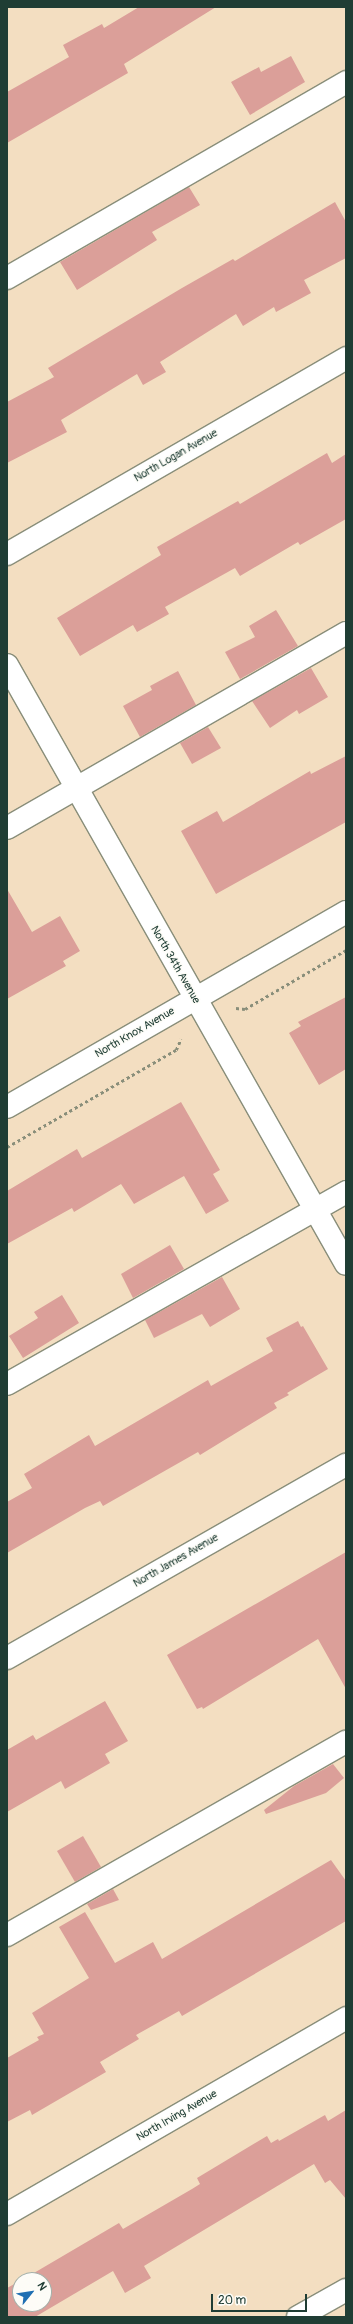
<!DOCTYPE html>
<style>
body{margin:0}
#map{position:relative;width:353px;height:2324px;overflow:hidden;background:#f3dec1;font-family:Pangolin,sans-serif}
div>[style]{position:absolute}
.building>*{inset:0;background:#db9f99}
.path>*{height:2.5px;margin-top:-1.25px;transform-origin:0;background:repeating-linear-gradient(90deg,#898e7a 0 3px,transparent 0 6px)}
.roads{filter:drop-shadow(1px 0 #898e7a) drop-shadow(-1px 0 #898e7a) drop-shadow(0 1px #898e7a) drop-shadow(0 -1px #898e7a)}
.minor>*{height:22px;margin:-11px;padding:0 11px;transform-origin:11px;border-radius:11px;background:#fff}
span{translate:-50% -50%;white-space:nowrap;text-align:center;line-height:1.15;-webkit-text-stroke:3px #fdfcf7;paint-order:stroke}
.street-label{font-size:11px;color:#1f3d34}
.frame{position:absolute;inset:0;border:8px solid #1f3d34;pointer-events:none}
.north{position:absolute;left:12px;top:2272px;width:40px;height:40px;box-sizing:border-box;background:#fdfcf7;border:1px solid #a4b0a9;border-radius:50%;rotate:60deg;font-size:11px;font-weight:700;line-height:16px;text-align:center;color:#1f3d34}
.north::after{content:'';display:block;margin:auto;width:14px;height:18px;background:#1f6fb2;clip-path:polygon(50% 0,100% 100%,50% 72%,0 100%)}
.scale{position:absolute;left:211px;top:2294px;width:96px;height:18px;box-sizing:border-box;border:2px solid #1f3d34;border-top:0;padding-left:5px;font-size:12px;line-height:14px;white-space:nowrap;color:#1f3d34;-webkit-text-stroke:3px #fdfcf7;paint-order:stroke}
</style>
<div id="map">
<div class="building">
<div style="clip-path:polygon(139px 7px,216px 7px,124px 64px,128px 73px,7px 143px,7px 92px,69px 57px,63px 45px,102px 24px,104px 28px)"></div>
<div style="clip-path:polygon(291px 56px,305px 82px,250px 115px,231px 82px,259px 67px,261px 72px)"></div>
<div style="clip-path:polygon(189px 187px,200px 205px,152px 232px,157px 240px,77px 290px,60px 262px)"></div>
<div style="clip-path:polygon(335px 202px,346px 222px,346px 258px,304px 280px,311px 293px,276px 312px,274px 307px,243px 326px,236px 314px,160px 362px,166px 372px,143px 385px,137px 374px,61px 420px,67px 432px,7px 463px,7px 402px,54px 377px,48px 368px,182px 288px,233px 259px,235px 261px)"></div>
<div style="clip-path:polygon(327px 453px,332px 463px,346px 454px,346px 519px,300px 545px,298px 542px,240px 576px,235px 568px,165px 607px,169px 614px,137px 632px,133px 625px,80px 656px,57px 618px,161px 555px,157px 547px,238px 501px,240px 504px)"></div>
<div style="clip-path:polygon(276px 610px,298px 646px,240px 679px,225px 652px,255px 637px,249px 626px)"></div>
<div style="clip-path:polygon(311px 668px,328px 697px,299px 714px,297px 710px,270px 728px,252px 701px)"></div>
<div style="clip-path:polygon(178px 671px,196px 705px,140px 737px,123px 706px,152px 690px,150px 686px)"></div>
<div style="clip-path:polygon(208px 727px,221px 748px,192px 764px,180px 743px)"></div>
<div style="clip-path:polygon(346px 756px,346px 822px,216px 894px,181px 831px,217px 811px,223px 822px,310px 771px,311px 774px)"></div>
<div style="clip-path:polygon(7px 889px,32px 932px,60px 916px,80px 951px,63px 961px,66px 966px,7px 999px)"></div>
<div style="clip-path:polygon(346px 997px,346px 1069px,319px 1085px,289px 1033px,301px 1026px,298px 1022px)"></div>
<div style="clip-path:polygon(181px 1102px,220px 1170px,213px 1174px,229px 1201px,206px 1214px,184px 1176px,134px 1204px,121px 1184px,74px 1212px,72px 1208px,7px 1244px,7px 1191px,77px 1149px,82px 1158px)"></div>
<div style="clip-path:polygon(170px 1245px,184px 1269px,133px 1298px,121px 1274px)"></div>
<div style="clip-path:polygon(222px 1277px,240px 1309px,210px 1327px,202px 1314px,154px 1338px,145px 1320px)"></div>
<div style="clip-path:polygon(62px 1295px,79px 1323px,23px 1358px,9px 1336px,38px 1318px,34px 1312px)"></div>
<div style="clip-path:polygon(298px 1321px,301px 1327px,303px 1326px,328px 1369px,287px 1393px,289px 1395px,274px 1403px,277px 1408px,200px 1455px,198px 1452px,103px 1506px,100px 1501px,85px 1508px,7px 1553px,7px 1502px,32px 1488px,24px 1474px,89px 1435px,95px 1446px,208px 1380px,211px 1386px,273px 1351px,266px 1338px)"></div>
<div style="clip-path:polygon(346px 1552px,346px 1689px,318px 1639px,203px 1709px,202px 1707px,197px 1709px,167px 1655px)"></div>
<div style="clip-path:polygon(105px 1701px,128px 1741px,105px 1754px,110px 1763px,65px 1789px,61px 1781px,7px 1812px,7px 1750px,33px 1735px,36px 1740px)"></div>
<div style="clip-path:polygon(333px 1764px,344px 1778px,326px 1793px,266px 1814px,264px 1810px,294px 1786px)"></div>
<div style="clip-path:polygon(83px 1836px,101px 1867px,75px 1882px,57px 1851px)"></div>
<div style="clip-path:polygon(331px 1860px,346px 1881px,346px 1921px,182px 2016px,179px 2011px,136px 2035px,139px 2039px,100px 2062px,106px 2072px,32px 2115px,30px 2110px,7px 2122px,7px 2058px,39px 2040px,37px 2037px,44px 2034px,32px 2013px,89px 1978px,59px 1927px,85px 1912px,115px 1963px,153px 1942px,162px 1959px)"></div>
<div style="clip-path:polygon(113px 1889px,119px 1900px,91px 1910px,87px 1904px)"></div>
<div style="clip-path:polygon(346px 2110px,346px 2199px,330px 2180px,325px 2183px,314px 2164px,144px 2266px,151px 2278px,125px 2293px,113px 2271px,35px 2317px,7px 2317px,7px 2288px,20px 2281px,20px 2304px,44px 2304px,44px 2280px,22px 2280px,119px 2223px,123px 2229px,192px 2189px,200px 2184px,197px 2178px,267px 2136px,271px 2143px,278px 2139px,279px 2141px,325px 2115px,328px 2121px)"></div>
</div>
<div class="path">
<div style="left:236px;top:1008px;width:9px;rotate:6deg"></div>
<div style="left:245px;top:1009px;width:117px;rotate:-30.3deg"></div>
<div style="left:7px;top:1147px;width:195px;rotate:-29.9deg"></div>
<div style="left:176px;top:1050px;width:12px;rotate:-66deg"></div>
</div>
<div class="roads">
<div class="minor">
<div style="left:7px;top:278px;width:392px;rotate:-30deg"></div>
<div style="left:7px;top:554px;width:392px;rotate:-30deg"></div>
<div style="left:7px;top:665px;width:688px;rotate:60.49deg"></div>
<div style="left:7px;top:828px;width:391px;rotate:-29.9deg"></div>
<div style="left:7px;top:1107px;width:391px;rotate:-29.9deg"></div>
<div style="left:7px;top:1384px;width:390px;rotate:-29.5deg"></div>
<div style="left:7px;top:1658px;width:390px;rotate:-29.7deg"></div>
<div style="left:7px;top:1935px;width:390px;rotate:-29.7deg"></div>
<div style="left:7px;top:2214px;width:392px;rotate:-30deg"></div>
<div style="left:298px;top:2317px;width:55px;rotate:-29.4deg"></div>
</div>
</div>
<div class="street-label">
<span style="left:176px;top:456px;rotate:-30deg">North Logan Avenue</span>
<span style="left:175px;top:965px;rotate:60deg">North 34th Avenue</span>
<span style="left:135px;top:1033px;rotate:-30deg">North Knox Avenue</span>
<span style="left:176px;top:1561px;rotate:-30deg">North James Avenue</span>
<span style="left:177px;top:2116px;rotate:-30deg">North Irving Avenue</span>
</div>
<div class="frame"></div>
<div class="north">N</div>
<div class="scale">20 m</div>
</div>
